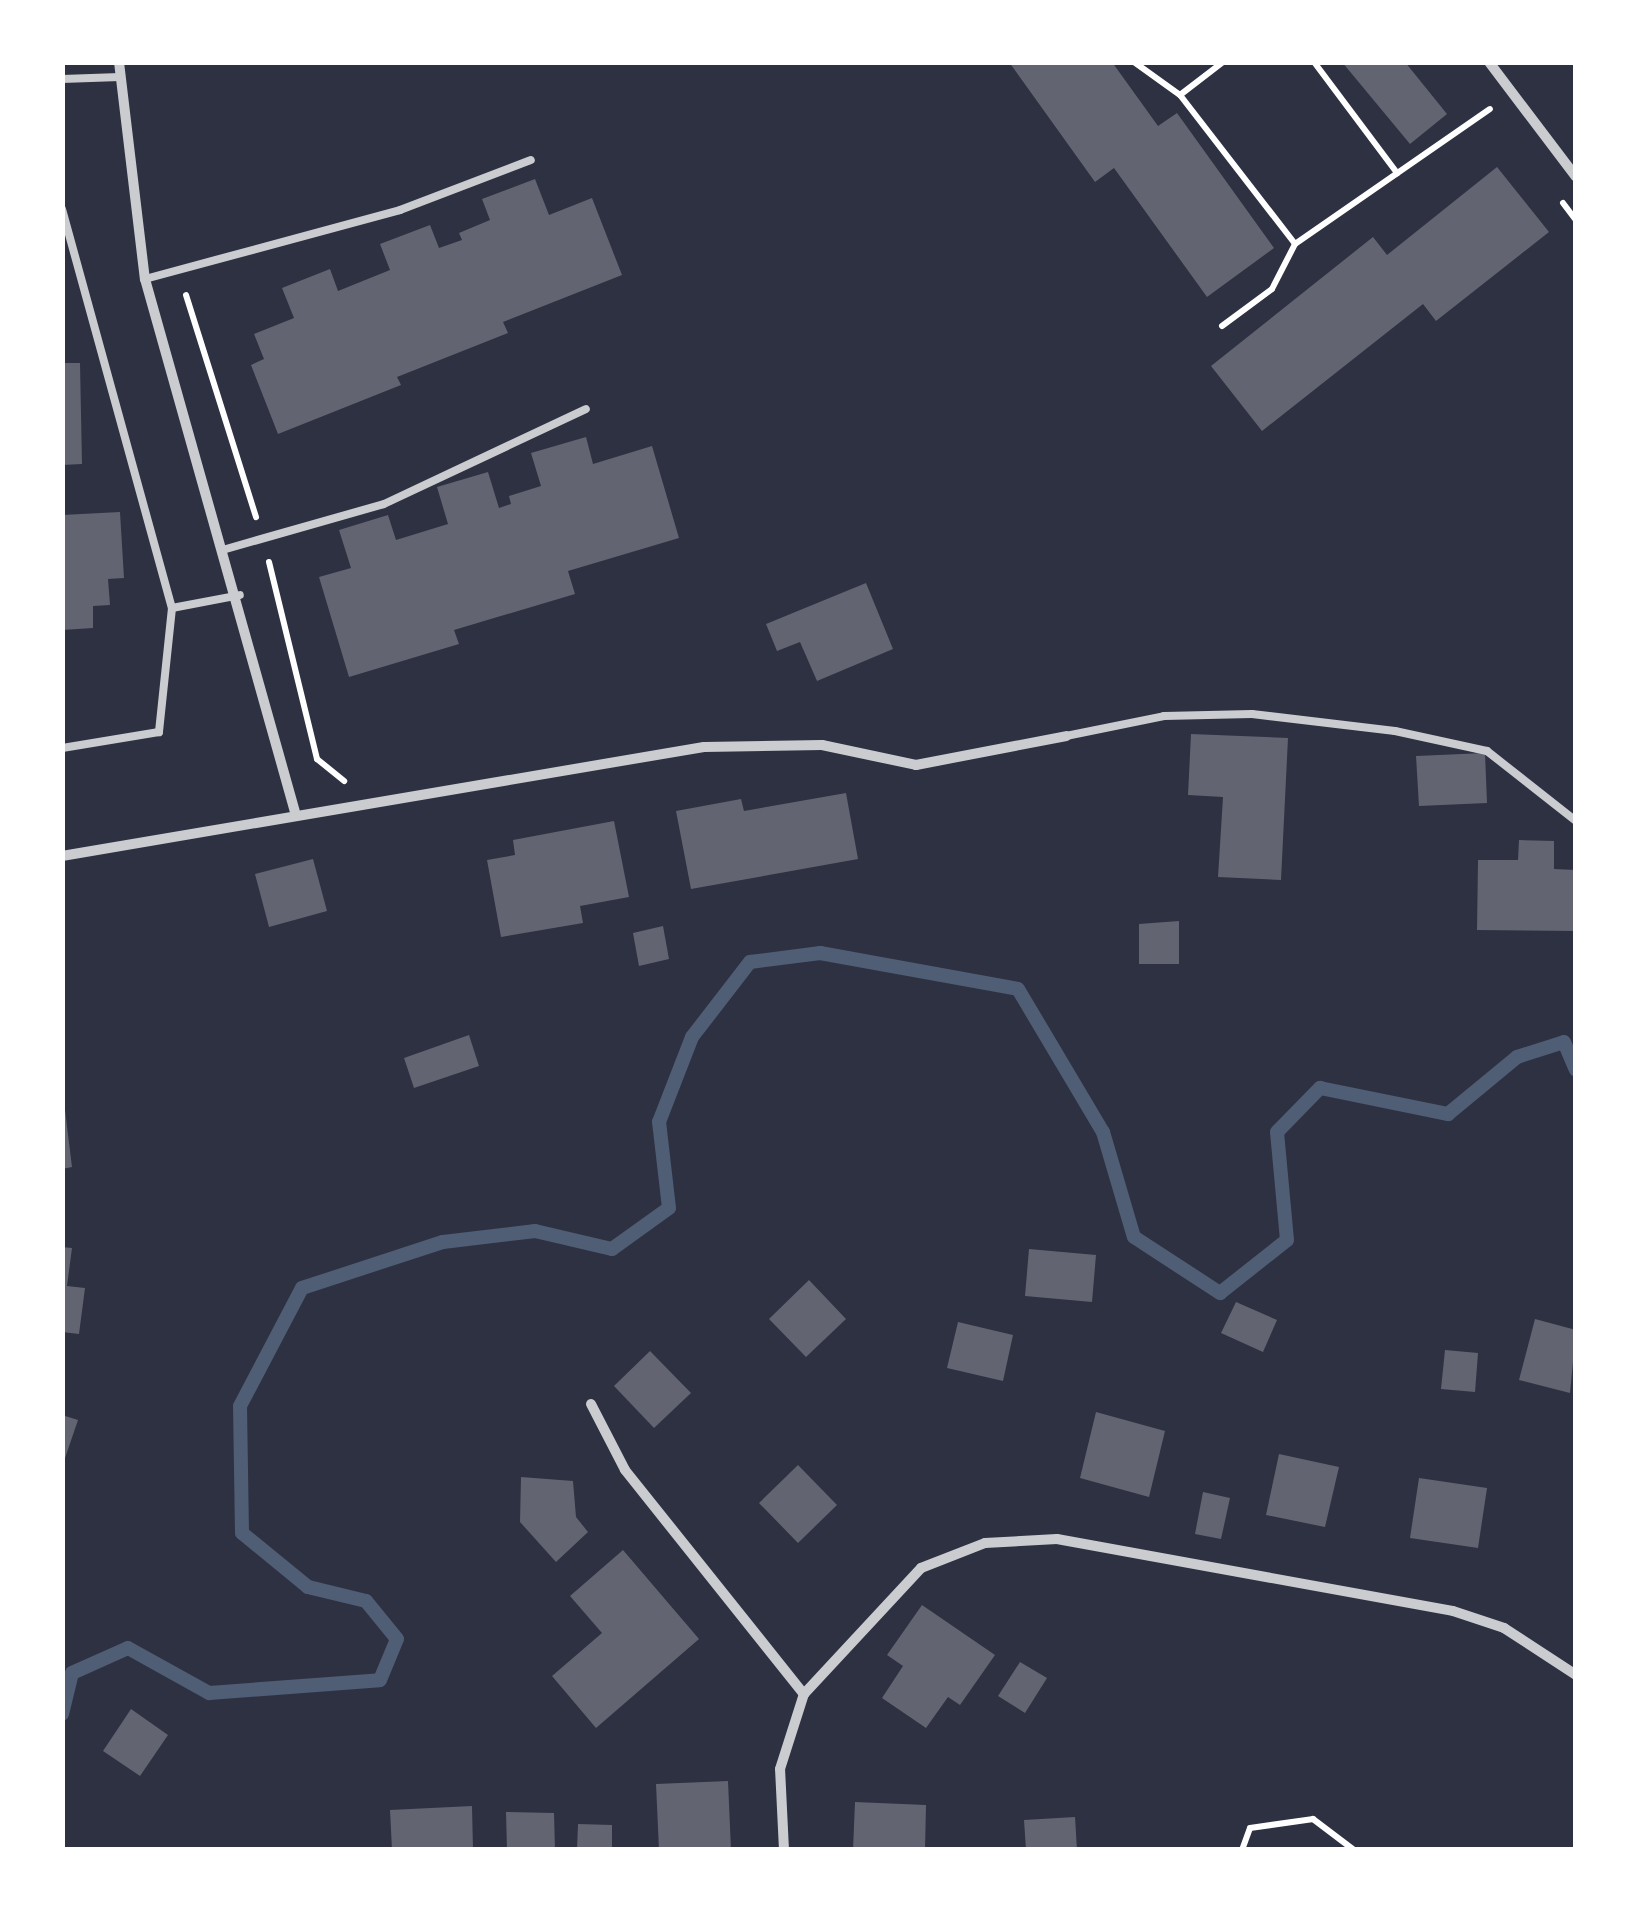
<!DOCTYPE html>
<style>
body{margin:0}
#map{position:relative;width:1638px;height:1912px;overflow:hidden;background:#2d3142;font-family:Rubik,sans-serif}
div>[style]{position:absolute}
.stream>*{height:14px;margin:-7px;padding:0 7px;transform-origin:7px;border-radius:7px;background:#4f5d75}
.building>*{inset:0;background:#626471}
.path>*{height:6px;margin:-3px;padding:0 3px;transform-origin:3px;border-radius:3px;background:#fff}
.service>*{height:8px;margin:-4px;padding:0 4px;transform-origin:4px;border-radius:4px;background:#caccd0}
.minor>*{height:10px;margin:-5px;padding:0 5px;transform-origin:5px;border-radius:5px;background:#caccd0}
span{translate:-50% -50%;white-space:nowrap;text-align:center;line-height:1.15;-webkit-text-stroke:10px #fff;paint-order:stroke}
.frame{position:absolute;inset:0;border:65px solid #fff;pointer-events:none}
</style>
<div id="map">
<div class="stream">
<div style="left:62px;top:1714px;width:42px;rotate:-76.3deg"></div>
<div style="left:72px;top:1673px;width:61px;rotate:-24.1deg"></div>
<div style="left:128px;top:1648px;width:93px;rotate:29.1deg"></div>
<div style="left:209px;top:1693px;width:171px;rotate:-4.3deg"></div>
<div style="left:380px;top:1680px;width:44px;rotate:-67.5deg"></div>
<div style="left:397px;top:1639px;width:49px;rotate:-129.2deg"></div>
<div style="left:366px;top:1601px;width:60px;rotate:-166.4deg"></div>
<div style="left:308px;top:1587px;width:85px;rotate:-140.7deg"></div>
<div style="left:242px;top:1533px;width:127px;rotate:-90.9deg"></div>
<div style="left:240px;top:1406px;width:133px;rotate:-62.3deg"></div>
<div style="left:302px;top:1288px;width:148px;rotate:-18.1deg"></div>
<div style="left:443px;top:1242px;width:93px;rotate:-6.8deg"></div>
<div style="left:535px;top:1231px;width:79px;rotate:13.2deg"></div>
<div style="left:612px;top:1249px;width:70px;rotate:-35.7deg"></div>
<div style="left:669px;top:1208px;width:87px;rotate:-96.6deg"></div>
<div style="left:659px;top:1122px;width:91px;rotate:-68.8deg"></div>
<div style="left:692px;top:1037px;width:95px;rotate:-52.3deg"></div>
<div style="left:750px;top:962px;width:71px;rotate:-7.3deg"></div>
<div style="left:820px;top:953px;width:201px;rotate:10.3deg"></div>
<div style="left:1018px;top:989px;width:166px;rotate:59.3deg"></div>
<div style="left:1103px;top:1132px;width:109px;rotate:73.6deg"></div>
<div style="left:1134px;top:1237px;width:103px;rotate:33.1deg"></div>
<div style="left:1220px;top:1293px;width:85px;rotate:-38.3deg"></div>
<div style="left:1287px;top:1240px;width:108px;rotate:-95.3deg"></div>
<div style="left:1277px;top:1132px;width:62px;rotate:-45.7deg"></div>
<div style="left:1320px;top:1088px;width:131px;rotate:11.5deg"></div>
<div style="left:1448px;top:1114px;width:89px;rotate:-39.6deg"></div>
<div style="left:1517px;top:1057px;width:49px;rotate:-17.7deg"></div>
<div style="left:1564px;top:1042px;width:30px;rotate:67deg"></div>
</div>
<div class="building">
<div style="clip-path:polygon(1009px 62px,1112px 62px,1158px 126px,1177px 113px,1274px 248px,1207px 297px,1114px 168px,1095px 182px)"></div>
<div style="clip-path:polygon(1342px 62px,1405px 62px,1447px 114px,1410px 144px)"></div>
<div style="clip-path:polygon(1497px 167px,1549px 232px,1436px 321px,1423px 304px,1262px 431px,1211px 366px,1373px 237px,1387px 255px)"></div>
<div style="clip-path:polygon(535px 179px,549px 215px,592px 198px,622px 275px,503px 322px,508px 333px,397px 377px,401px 385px,278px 434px,251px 365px,264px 359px,254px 334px,294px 318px,282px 288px,330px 269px,338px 291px,390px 270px,380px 244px,430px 225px,439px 248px,462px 240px,459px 233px,490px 220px,482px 199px)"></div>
<div style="clip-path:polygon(62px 363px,80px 363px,82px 464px,62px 465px)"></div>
<div style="clip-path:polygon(586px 437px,593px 464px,652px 446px,679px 538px,568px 571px,575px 594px,454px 630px,459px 644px,349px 677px,319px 577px,351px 568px,339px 530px,388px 515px,396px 540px,448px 524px,437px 487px,488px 472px,499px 508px,511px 504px,509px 496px,541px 486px,531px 453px)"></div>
<div style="clip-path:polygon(120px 512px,124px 578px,108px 579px,110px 605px,93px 606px,93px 628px,62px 630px,62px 515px)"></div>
<div style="clip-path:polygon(866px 583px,893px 649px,817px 681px,800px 642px,777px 651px,766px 624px)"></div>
<div style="clip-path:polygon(1191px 734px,1288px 738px,1281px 880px,1218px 877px,1223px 797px,1188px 795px)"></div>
<div style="clip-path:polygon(1485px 753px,1487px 803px,1419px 806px,1416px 756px)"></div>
<div style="clip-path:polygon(846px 793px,858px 859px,691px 889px,676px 811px,741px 799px,744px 811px)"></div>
<div style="clip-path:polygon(614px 821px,629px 897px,580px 906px,583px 923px,501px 937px,487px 860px,515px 855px,513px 840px)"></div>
<div style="clip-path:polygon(1519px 840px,1554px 841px,1554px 869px,1576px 870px,1576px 931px,1477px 930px,1478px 860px,1518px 860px)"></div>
<div style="clip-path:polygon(313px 859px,327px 911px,269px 927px,255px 874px)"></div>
<div style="clip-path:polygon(1179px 921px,1179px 964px,1139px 964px,1139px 924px)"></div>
<div style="clip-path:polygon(663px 926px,669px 959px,639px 966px,633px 933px)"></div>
<div style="clip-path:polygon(469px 1035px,479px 1066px,414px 1088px,404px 1058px)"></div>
<div style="clip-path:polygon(65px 1110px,72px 1167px,62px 1169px,62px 1111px)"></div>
<div style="clip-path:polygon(62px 1247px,72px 1248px,67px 1286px,85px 1288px,79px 1334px,62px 1332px)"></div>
<div style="clip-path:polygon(1029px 1249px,1096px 1255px,1092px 1302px,1025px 1296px)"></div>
<div style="clip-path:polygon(809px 1280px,846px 1319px,806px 1357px,769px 1319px)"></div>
<div style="clip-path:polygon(1236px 1302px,1277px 1320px,1263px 1352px,1221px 1333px)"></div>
<div style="clip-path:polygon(1535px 1319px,1576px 1330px,1570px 1393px,1519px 1380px)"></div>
<div style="clip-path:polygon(958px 1322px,1013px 1335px,1003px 1381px,947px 1368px)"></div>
<div style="clip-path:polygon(1445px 1350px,1478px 1353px,1475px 1392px,1441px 1389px)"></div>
<div style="clip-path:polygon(650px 1351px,691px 1393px,654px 1428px,614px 1386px)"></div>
<div style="clip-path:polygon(1096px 1412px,1165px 1431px,1149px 1497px,1080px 1478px)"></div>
<div style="clip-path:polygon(62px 1415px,78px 1420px,63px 1464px,62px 1464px)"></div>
<div style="clip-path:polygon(1279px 1454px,1339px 1467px,1325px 1527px,1266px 1515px)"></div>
<div style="clip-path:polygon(798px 1465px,837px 1505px,798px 1543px,759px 1503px)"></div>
<div style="clip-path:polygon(521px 1477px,573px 1481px,576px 1517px,588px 1532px,556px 1562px,520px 1522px)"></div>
<div style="clip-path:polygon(1419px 1478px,1487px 1488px,1478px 1548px,1410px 1538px)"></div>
<div style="clip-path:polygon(1203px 1492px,1230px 1498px,1221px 1539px,1195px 1534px)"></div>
<div style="clip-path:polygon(623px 1550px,699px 1639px,596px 1728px,552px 1676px,602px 1633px,570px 1596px)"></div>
<div style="clip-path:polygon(922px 1605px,995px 1655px,960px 1705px,948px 1697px,926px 1728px,882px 1698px,903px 1666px,887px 1655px)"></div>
<div style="clip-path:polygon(1020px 1662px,1047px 1678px,1025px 1713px,998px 1696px)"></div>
<div style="clip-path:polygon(131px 1709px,168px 1735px,140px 1776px,103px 1751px)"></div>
<div style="clip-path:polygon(728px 1781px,731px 1850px,659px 1850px,656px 1784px)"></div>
<div style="clip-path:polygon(855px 1802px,926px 1805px,925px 1850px,853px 1850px)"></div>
<div style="clip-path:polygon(472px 1806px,473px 1850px,392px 1850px,390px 1810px)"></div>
<div style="clip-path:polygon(506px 1812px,554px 1813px,555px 1850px,507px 1850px)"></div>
<div style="clip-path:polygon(1075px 1817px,1077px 1850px,1026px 1850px,1024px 1820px)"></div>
<div style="clip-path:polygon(578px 1824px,612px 1825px,612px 1850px,577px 1850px)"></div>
</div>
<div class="path">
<div style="left:1134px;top:62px;width:57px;rotate:35.7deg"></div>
<div style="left:1180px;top:95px;width:188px;rotate:52.3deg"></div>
<div style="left:1314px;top:62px;width:139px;rotate:53.2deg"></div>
<div style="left:1180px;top:95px;width:54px;rotate:-37.5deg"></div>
<div style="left:1563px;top:203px;width:21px;rotate:53deg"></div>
<div style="left:186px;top:295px;width:233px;rotate:72.5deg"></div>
<div style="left:1222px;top:326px;width:62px;rotate:-36.5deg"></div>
<div style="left:1272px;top:289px;width:51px;rotate:-62.9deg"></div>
<div style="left:1295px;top:244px;width:237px;rotate:-34.7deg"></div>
<div style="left:269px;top:562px;width:203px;rotate:76.3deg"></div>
<div style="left:317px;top:759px;width:35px;rotate:39deg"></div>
<div style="left:1242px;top:1850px;width:23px;rotate:-70deg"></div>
<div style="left:1250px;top:1828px;width:64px;rotate:-8.1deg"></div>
<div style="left:1313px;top:1819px;width:51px;rotate:37.1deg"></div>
</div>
<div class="service">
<div style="left:62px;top:79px;width:58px;rotate:-2deg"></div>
<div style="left:62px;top:209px;width:414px;rotate:74.6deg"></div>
<div style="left:172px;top:608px;width:125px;rotate:96deg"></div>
<div style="left:159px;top:732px;width:98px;rotate:170.6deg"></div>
<div style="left:145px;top:279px;width:264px;rotate:-15.1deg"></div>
<div style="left:400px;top:210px;width:140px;rotate:-20.9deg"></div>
<div style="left:226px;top:549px;width:164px;rotate:-15.9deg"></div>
<div style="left:384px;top:504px;width:223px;rotate:-25.2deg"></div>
<div style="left:172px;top:608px;width:69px;rotate:-10.8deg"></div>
<div style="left:1066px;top:736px;width:100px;rotate:-11.5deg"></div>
<div style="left:1164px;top:716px;width:88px;rotate:-1.3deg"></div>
<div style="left:1252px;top:714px;width:144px;rotate:6.8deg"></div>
<div style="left:1395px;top:731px;width:94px;rotate:12.3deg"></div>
<div style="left:1487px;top:751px;width:113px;rotate:38.2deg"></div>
</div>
<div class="minor">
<div style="left:119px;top:62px;width:219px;rotate:83.2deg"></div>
<div style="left:145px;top:279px;width:554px;rotate:74.28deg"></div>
<div style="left:1489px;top:62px;width:144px;rotate:52.9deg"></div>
<div style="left:62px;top:856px;width:651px;rotate:-9.64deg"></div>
<div style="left:704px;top:747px;width:118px;rotate:-1deg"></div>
<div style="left:822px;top:745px;width:96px;rotate:12deg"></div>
<div style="left:916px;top:765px;width:153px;rotate:-10.9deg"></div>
<div style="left:591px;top:1404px;width:74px;rotate:62.7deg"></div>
<div style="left:625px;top:1470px;width:287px;rotate:51.4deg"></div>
<div style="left:784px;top:1850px;width:81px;rotate:-92.8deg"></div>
<div style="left:780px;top:1769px;width:79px;rotate:-72.3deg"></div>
<div style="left:804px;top:1694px;width:172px;rotate:-47.1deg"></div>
<div style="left:921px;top:1568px;width:69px;rotate:-21.3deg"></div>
<div style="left:985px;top:1543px;width:72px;rotate:-3.2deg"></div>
<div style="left:1057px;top:1539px;width:402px;rotate:10.3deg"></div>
<div style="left:1453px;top:1611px;width:54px;rotate:18.4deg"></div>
<div style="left:1504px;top:1628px;width:86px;rotate:33.1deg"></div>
</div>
<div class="frame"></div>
</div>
